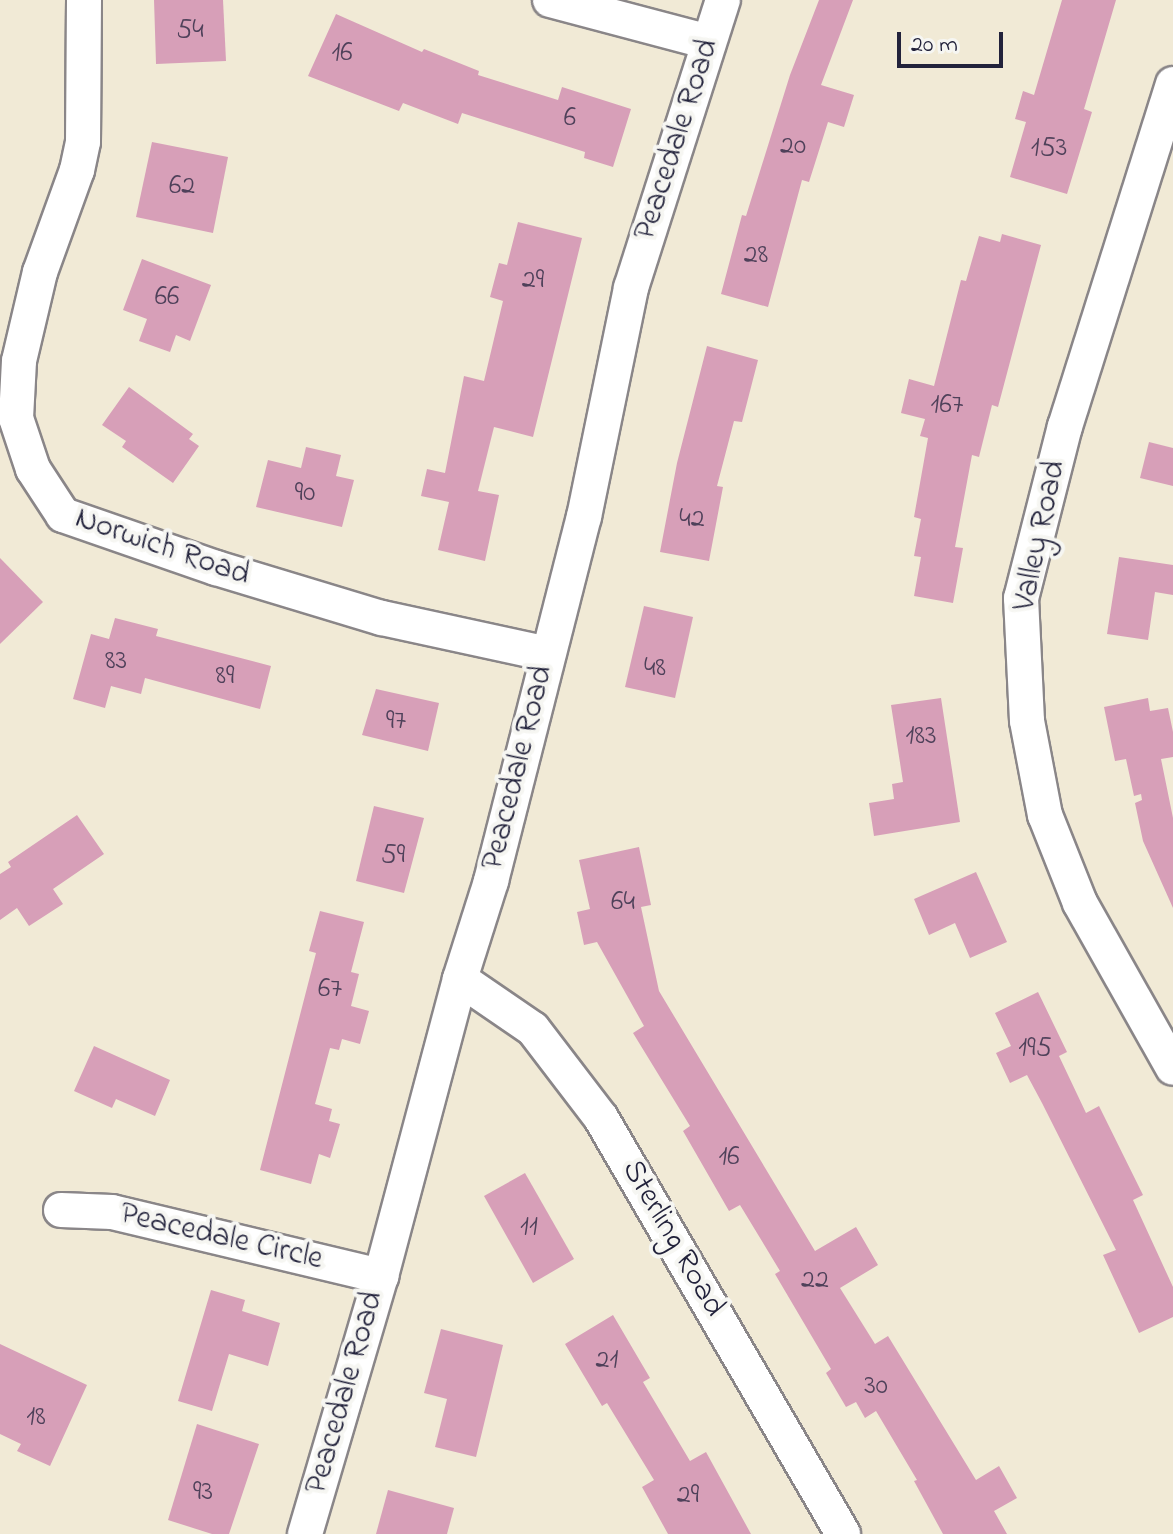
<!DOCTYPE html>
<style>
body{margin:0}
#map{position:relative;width:1173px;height:1534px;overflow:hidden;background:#f1ead6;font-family:"Indie Flower",sans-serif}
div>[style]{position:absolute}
.building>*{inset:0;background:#d79fb8}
.roads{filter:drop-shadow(2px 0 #8a8688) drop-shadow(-2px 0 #8a8688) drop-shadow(0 2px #8a8688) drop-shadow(0 -2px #8a8688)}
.street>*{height:34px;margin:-17px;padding:0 17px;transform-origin:17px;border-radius:17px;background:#fff}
span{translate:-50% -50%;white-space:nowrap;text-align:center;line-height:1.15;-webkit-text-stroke:8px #f6f6f2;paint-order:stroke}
.number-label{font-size:28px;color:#4f415a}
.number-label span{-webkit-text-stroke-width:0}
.street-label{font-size:32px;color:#22223b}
.scale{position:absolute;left:897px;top:32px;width:106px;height:36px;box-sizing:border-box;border:4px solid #22223b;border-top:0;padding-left:10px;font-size:24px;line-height:28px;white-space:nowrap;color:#22223b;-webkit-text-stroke:6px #f6f6f2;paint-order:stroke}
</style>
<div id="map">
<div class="building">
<div style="clip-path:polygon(154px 0,223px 0,226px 61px,156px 64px)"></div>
<div style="clip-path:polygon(819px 0,853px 0,821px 85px,854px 95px,844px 127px,828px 122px,809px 182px,802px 180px,768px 307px,721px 294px,742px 215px,746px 216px,790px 75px)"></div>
<div style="clip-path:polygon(1062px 0,1116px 0,1084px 109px,1092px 112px,1067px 194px,1010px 177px,1026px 122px,1015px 119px,1023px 91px,1034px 95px)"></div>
<div style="clip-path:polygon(336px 14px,422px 52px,424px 49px,479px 71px,478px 75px,558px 100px,562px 87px,631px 109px,613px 167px,584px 158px,585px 152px,462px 113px,458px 124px,403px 103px,399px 111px,308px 76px)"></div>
<div style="clip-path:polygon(152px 142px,228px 157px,213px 233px,136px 217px)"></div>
<div style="clip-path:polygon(518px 222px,582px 238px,533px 437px,494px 427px,478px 491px,499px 495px,485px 561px,438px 550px,449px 502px,421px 496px,427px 469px,445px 473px,464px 376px,484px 381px,503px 301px,490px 297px,499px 263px,507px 265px)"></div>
<div style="clip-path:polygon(1002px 234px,1041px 245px,998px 407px,992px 405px,979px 457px,972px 455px,955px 547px,963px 548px,953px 603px,914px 596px,921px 557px,914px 556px,921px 519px,914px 517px,928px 438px,920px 436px,925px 419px,901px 413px,909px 379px,934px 386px,961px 280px,966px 281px,979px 236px,1000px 242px)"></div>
<div style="clip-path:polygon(142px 259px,211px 285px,190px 341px,176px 335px,170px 352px,139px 341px,147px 319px,123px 310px)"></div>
<div style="clip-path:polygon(707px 346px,758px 360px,742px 422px,734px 421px,717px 486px,723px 487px,709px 561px,660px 552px,677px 463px)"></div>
<div style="clip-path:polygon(129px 387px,193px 434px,189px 439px,199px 446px,173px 483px,122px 447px,126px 441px,102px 425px)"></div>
<div style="clip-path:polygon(1149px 442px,1173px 448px,1173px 486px,1140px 478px)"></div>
<div style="clip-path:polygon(306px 447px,341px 455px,336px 476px,354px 480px,342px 527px,256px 507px,268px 460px,301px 468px)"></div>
<div style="clip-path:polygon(1119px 557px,1173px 565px,1173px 595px,1155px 592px,1148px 640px,1107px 634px)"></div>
<div style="clip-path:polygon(0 558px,43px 602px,0 644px)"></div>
<div style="clip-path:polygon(644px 606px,693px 617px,675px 698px,625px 687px)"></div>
<div style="clip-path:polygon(115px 618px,158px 629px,156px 636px,271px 666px,260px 709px,145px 678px,141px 694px,111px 686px,105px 708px,73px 699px,91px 634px,109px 639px)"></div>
<div style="clip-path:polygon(376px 689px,439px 703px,428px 751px,362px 735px)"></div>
<div style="clip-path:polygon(941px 698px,960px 822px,874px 836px,869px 803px,894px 799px,892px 784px,903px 782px,891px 705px)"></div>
<div style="clip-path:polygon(1148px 698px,1150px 711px,1168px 708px,1173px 732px,1173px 757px,1161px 759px,1173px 818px,1173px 908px,1143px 841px,1135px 803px,1142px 800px,1141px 794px,1134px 796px,1126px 759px,1115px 761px,1104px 707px)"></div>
<div style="clip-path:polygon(374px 806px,424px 818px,404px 893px,356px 881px)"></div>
<div style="clip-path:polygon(77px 815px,104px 854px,53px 889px,63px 904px,29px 926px,17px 908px,0 920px,0 874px,11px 867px,8px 862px)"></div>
<div style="clip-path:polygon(639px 847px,651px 905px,641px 907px,659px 991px,815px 1251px,856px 1227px,878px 1265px,840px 1288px,875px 1344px,888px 1336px,976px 1480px,999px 1466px,1017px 1498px,994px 1511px,1007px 1534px,943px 1534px,914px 1481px,917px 1480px,876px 1411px,865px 1418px,856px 1402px,846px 1407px,826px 1373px,831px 1369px,775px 1274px,780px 1271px,740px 1205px,729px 1211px,683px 1131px,690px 1126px,633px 1033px,644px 1026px,597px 942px,584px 945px,577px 912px,590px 909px,579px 860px)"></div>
<div style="clip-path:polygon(976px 872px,1007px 942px,970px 958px,955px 923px,929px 935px,914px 899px)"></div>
<div style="clip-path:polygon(320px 911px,364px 922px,351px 972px,359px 974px,351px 1006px,369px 1011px,360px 1044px,342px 1039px,339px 1050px,330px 1048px,315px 1104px,332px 1109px,329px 1121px,340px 1124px,330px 1158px,319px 1154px,311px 1184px,260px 1170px,316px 953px,309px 951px)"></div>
<div style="clip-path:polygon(1038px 992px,1067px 1052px,1059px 1056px,1086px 1113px,1099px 1106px,1143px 1195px,1133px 1200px,1173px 1287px,1173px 1317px,1139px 1333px,1103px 1255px,1116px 1250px,1042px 1103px,1027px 1075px,1010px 1083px,996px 1053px,1011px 1046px,995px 1013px)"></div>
<div style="clip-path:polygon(94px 1046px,170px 1080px,155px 1116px,116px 1099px,112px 1108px,74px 1091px)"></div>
<div style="clip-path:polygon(525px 1173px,574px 1259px,533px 1283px,484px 1196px)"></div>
<div style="clip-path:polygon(211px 1290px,245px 1300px,242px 1311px,280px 1323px,268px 1366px,229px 1354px,212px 1411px,178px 1401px)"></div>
<div style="clip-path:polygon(613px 1315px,650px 1378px,643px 1382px,690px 1461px,706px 1452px,751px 1534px,668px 1534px,642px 1487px,654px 1480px,607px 1403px,602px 1406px,565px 1344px)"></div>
<div style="clip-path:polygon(441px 1329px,503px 1345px,476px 1457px,435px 1447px,447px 1399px,424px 1393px)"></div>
<div style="clip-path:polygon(0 1344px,87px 1385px,50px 1466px,17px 1451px,21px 1444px,0 1434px)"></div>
<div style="clip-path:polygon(197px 1424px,259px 1444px,229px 1534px,212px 1534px,168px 1520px)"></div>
<div style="clip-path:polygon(388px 1490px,454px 1508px,447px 1534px,376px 1534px)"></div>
</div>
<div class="roads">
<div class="street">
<div style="left:84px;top:0;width:142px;rotate:90.4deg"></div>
<div style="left:83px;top:142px;width:29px;rotate:102deg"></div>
<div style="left:77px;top:170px;width:109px;rotate:109.9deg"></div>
<div style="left:40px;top:272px;width:91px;rotate:103.3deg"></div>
<div style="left:19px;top:361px;width:57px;rotate:93deg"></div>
<div style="left:16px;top:418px;width:54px;rotate:71.6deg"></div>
<div style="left:33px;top:469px;width:55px;rotate:56.9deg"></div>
<div style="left:63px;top:515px;width:162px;rotate:19.1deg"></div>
<div style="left:216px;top:568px;width:173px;rotate:16.8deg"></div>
<div style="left:382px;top:618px;width:170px;rotate:12.2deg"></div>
<div style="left:550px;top:0;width:164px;rotate:14.8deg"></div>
<div style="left:1173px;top:84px;width:359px;rotate:107.5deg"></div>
<div style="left:1065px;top:426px;width:178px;rotate:104.3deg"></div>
<div style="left:1021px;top:598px;width:123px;rotate:87.2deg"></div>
<div style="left:1027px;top:721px;width:96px;rotate:79.2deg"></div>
<div style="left:1045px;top:815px;width:95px;rotate:68.3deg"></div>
<div style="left:1080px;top:903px;width:189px;rotate:60.6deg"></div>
<div style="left:460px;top:979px;width:88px;rotate:34.4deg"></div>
<div style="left:533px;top:1029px;width:112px;rotate:52.6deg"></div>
<div style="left:601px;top:1118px;width:481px;rotate:59.8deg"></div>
<div style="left:61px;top:1210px;width:51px;rotate:2.2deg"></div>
<div style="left:112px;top:1212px;width:277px;rotate:13.4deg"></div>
<div style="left:305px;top:1534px;width:269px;rotate:-73.6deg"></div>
<div style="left:381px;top:1276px;width:307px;rotate:-75.1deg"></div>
<div style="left:460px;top:979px;width:103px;rotate:-72.4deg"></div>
<div style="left:491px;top:881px;width:376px;rotate:-75.7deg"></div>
<div style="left:584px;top:517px;width:234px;rotate:-78.4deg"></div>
<div style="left:631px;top:288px;width:302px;rotate:-72.3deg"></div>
</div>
</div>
<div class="number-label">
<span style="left:190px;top:31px">54</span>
<span style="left:342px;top:54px">16</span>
<span style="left:570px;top:119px">6</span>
<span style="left:793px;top:147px">20</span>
<span style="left:1049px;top:149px">153</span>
<span style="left:182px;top:187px">62</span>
<span style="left:756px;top:256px">28</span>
<span style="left:533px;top:281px">29</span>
<span style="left:167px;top:298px">66</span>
<span style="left:947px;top:406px">167</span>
<span style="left:305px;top:494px">90</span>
<span style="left:692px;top:520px">42</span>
<span style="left:116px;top:662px">83</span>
<span style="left:655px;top:669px">48</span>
<span style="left:225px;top:677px">89</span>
<span style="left:396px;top:722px">97</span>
<span style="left:921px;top:737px">183</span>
<span style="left:393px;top:856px">59</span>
<span style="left:623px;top:903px">64</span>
<span style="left:330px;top:990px">67</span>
<span style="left:1035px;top:1049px">195</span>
<span style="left:729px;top:1158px">16</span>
<span style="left:529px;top:1228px">11</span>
<span style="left:815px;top:1281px">22</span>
<span style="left:607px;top:1361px">21</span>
<span style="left:876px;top:1387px">30</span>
<span style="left:36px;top:1418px">18</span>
<span style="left:203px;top:1493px">93</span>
<span style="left:688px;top:1496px">29</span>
</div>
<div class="street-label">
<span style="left:678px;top:140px;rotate:-72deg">Peacedale Road</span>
<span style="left:1041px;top:536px;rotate:-78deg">Valley Road</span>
<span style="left:162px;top:548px;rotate:19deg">Norwich Road</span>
<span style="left:519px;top:768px;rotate:-76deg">Peacedale Road</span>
<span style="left:221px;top:1238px;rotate:13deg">Peacedale Circle</span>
<span style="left:672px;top:1239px;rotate:60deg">Sterling Road</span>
<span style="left:346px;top:1393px;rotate:-74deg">Peacedale Road</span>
</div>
<div class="scale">20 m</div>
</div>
